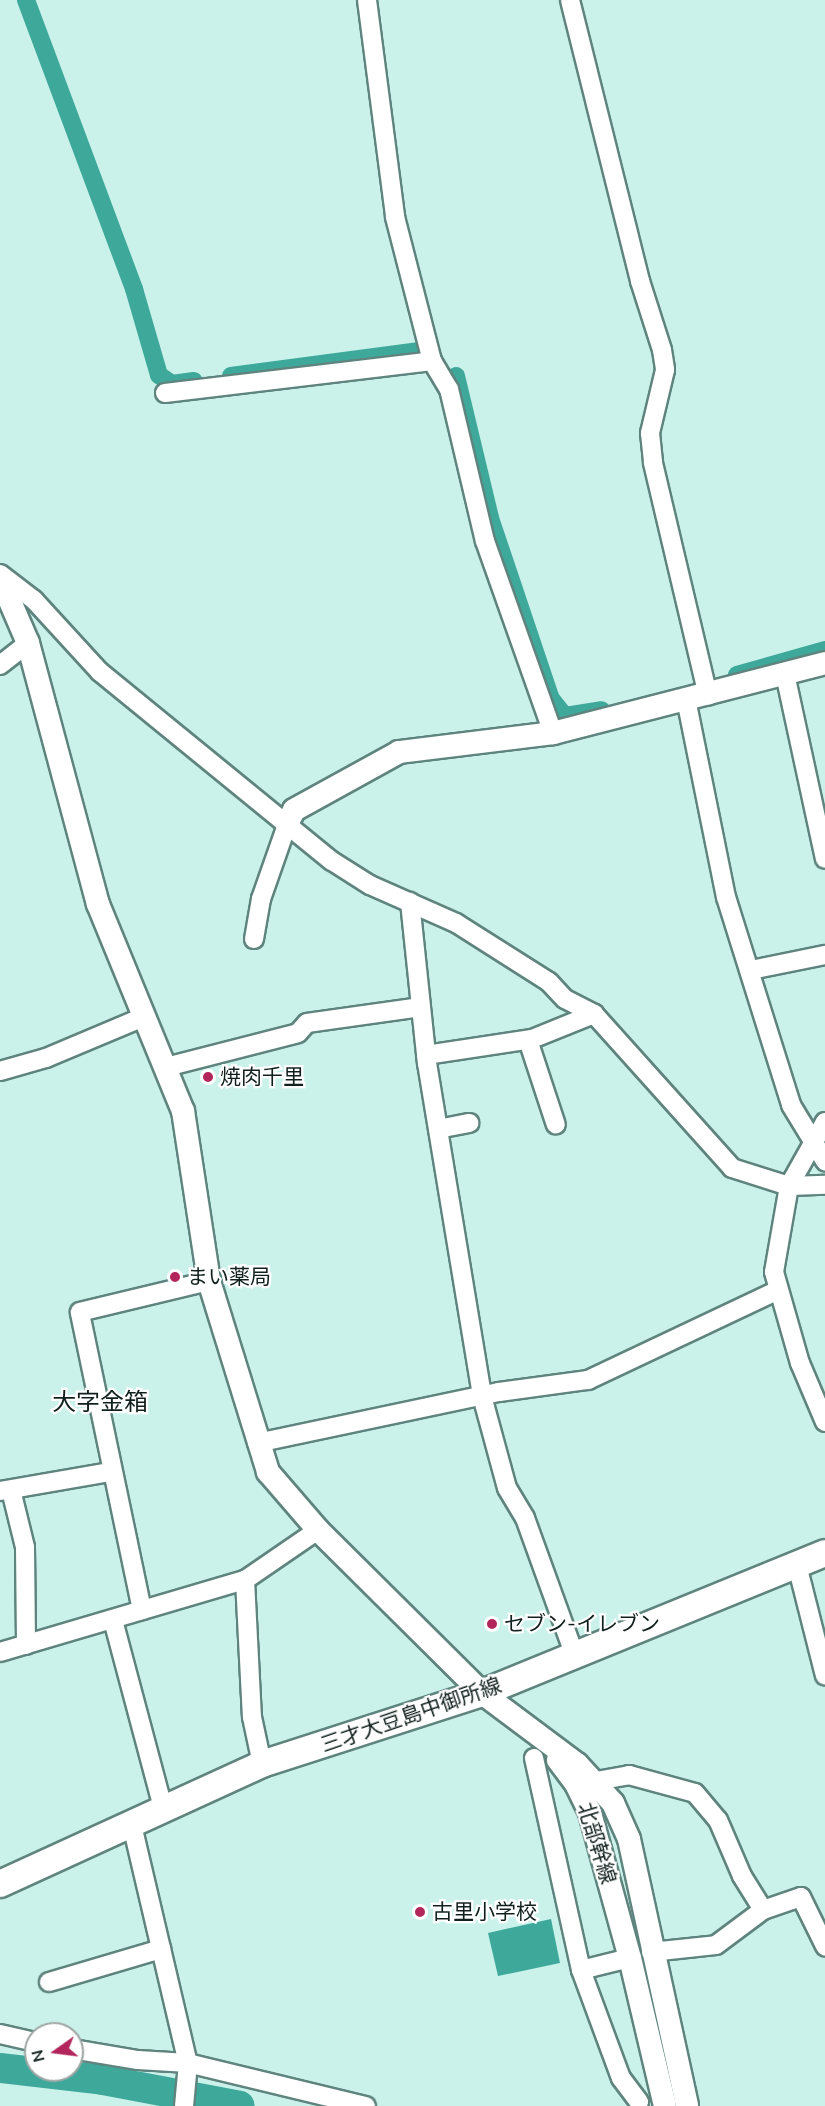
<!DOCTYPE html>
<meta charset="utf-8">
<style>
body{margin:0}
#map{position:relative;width:825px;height:2106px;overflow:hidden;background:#caf2eb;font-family:"Nunito Sans","Noto Sans JP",sans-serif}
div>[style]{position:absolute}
.water>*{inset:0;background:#3ea99b}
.canal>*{height:18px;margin:-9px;padding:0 9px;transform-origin:9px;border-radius:9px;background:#3ea99b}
.river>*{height:30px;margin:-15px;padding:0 15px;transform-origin:15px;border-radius:15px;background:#3ea99b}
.roads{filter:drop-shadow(2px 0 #5f847e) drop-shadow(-2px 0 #5f847e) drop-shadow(0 2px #5f847e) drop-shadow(0 -2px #5f847e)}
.minor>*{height:18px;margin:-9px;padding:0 9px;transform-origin:9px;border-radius:9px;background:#fff}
.tertiary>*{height:22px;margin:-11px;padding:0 11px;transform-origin:11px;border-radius:11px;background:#fff}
.secondary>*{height:26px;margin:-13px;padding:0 13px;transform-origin:13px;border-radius:13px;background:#fff}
.dots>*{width:16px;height:16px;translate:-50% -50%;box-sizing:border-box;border:3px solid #fff;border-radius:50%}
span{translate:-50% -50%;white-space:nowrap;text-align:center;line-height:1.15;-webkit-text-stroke:4.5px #fff;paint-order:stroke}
.poi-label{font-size:21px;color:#11201d}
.left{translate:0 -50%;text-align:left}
.street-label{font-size:21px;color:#11201d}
.quarter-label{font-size:24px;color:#11201d}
.north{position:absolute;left:24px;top:2022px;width:60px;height:60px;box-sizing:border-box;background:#fff;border:2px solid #a0a6a5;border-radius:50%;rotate:256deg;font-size:16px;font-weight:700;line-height:24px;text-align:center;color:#11201d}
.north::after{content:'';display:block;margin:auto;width:21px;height:27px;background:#b3265c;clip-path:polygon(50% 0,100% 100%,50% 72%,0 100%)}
</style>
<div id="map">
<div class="water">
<div style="clip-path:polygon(551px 1919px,560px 1963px,498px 1976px,488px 1933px)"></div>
</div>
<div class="canal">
<div style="left:26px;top:0;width:309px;rotate:69.5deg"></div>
<div style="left:134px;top:289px;width:90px;rotate:73.8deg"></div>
<div style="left:159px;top:375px;width:16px;rotate:35deg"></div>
<div style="left:172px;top:384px;width:22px;rotate:-8deg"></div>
<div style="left:231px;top:376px;width:196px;rotate:-7.6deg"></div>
<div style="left:456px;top:376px;width:146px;rotate:76.5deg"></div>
<div style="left:490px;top:518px;width:191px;rotate:71.4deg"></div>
<div style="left:551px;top:699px;width:22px;rotate:51deg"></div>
<div style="left:565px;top:716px;width:37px;rotate:-9deg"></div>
<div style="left:737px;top:675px;width:91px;rotate:-15.9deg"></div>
</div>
<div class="river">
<div style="left:0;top:2068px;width:104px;rotate:6.6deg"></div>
<div style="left:103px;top:2080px;width:139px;rotate:10.7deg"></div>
</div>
<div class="roads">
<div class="minor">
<div style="left:367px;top:0;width:219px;rotate:82.6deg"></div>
<div style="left:395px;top:217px;width:149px;rotate:75.6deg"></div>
<div style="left:570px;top:0;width:290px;rotate:76deg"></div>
<div style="left:640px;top:281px;width:72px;rotate:72.3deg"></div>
<div style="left:662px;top:350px;width:20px;rotate:81deg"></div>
<div style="left:665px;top:370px;width:65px;rotate:103.4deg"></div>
<div style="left:650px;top:433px;width:30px;rotate:84deg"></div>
<div style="left:653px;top:463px;width:239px;rotate:76.7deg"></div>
<div style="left:165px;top:393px;width:269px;rotate:-6.8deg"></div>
<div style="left:432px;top:361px;width:33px;rotate:59deg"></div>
<div style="left:449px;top:389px;width:156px;rotate:76.7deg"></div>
<div style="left:485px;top:541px;width:204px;rotate:70.5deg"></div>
<div style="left:0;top:574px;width:43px;rotate:37.4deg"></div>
<div style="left:34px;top:600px;width:98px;rotate:47.5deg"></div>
<div style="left:100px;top:672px;width:299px;rotate:39.2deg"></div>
<div style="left:332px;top:861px;width:45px;rotate:32.3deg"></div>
<div style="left:370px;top:885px;width:94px;rotate:23.8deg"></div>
<div style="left:456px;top:923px;width:110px;rotate:32.4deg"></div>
<div style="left:549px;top:982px;width:23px;rotate:47deg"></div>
<div style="left:565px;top:999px;width:33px;rotate:27deg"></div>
<div style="left:594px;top:1014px;width:207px;rotate:48.1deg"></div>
<div style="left:732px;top:1168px;width:60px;rotate:17.5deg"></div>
<div style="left:789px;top:1186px;width:36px;rotate:-2deg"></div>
<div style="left:0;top:665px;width:36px;rotate:-38deg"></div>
<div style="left:785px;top:674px;width:189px;rotate:77.8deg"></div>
<div style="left:686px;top:699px;width:202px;rotate:78.6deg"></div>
<div style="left:726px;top:897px;width:218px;rotate:72.6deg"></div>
<div style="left:791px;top:1105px;width:66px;rotate:58.7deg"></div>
<div style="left:410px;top:902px;width:162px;rotate:84deg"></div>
<div style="left:427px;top:1063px;width:338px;rotate:80.6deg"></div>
<div style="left:482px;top:1396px;width:95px;rotate:74.8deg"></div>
<div style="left:507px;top:1488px;width:35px;rotate:59deg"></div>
<div style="left:525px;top:1518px;width:147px;rotate:70.1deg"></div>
<div style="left:254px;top:939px;width:41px;rotate:-80.1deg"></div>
<div style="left:261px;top:899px;width:82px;rotate:-70.7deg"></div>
<div style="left:751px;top:970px;width:76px;rotate:-11.5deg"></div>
<div style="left:528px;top:1040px;width:89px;rotate:71.8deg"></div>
<div style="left:426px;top:1055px;width:107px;rotate:-8.6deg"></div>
<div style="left:532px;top:1039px;width:67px;rotate:-22deg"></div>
<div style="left:166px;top:1067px;width:136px;rotate:-14.4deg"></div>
<div style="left:298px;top:1033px;width:13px;rotate:-48deg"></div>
<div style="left:307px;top:1023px;width:115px;rotate:-8deg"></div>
<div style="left:0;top:1071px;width:48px;rotate:-15.8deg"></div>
<div style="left:46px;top:1058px;width:108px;rotate:-22.8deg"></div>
<div style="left:825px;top:1122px;width:73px;rotate:119.4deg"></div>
<div style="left:789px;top:1186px;width:87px;rotate:99.9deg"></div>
<div style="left:774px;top:1272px;width:95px;rotate:74.1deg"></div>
<div style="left:800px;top:1363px;width:64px;rotate:67deg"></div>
<div style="left:438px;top:1129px;width:32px;rotate:-11deg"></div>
<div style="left:257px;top:1443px;width:247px;rotate:-11.9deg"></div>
<div style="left:499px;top:1392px;width:90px;rotate:-7.7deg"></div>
<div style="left:588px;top:1380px;width:210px;rotate:-25.3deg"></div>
<div style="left:11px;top:1490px;width:59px;rotate:76.2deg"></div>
<div style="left:25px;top:1547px;width:98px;rotate:89.4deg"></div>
<div style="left:0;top:1491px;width:112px;rotate:-9.8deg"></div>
<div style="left:797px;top:1565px;width:114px;rotate:75.8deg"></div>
<div style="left:245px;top:1580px;width:137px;rotate:87.1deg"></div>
<div style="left:252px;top:1717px;width:48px;rotate:78deg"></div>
<div style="left:142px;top:1610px;width:304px;rotate:-101.8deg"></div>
<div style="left:80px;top:1312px;width:133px;rotate:-13.5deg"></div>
<div style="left:113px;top:1620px;width:199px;rotate:75.1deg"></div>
<div style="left:0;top:1652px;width:255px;rotate:-16.4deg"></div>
<div style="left:245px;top:1580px;width:88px;rotate:-34.4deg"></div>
<div style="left:534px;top:1758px;width:217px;rotate:77.5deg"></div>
<div style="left:581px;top:1970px;width:115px;rotate:69.7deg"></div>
<div style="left:621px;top:2078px;width:30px;rotate:53deg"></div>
<div style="left:596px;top:1781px;width:34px;rotate:-10deg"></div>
<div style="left:629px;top:1775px;width:68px;rotate:15.3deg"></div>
<div style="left:695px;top:1793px;width:35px;rotate:50deg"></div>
<div style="left:718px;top:1820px;width:61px;rotate:66.8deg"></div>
<div style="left:742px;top:1876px;width:40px;rotate:58deg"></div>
<div style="left:763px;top:1910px;width:40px;rotate:-18.9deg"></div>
<div style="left:801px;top:1897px;width:55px;rotate:63.9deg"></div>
<div style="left:132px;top:1825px;width:244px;rotate:76.8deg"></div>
<div style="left:188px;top:2063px;width:43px;rotate:95.3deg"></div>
<div style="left:651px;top:1952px;width:65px;rotate:-6.1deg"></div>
<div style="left:716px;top:1945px;width:59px;rotate:-36.7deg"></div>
<div style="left:581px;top:1970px;width:50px;rotate:-13.8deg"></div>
<div style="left:49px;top:1982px;width:117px;rotate:-16.4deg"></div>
<div style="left:0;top:2034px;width:37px;rotate:13deg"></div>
<div style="left:72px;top:2049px;width:67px;rotate:9.5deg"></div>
<div style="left:138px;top:2060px;width:50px;rotate:3.4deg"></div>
<div style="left:188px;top:2063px;width:183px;rotate:13.6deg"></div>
</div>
<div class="tertiary">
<div style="left:0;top:578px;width:71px;rotate:66.7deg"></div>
<div style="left:28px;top:643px;width:270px;rotate:75deg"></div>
<div style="left:98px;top:904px;width:224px;rotate:67.7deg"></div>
<div style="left:183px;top:1111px;width:172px;rotate:81.3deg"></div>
<div style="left:209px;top:1281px;width:200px;rotate:72.8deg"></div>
<div style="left:268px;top:1472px;width:77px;rotate:49.2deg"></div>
<div style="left:318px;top:1530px;width:231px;rotate:44.8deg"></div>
<div style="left:482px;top:1693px;width:119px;rotate:36.8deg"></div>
<div style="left:577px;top:1764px;width:53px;rotate:47.3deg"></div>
<div style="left:613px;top:1803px;width:39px;rotate:66deg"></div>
<div style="left:629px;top:1839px;width:273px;rotate:77.7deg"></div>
<div style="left:288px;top:822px;width:13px;rotate:-63deg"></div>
<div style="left:294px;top:810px;width:120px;rotate:-28.9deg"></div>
<div style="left:399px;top:752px;width:155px;rotate:-7deg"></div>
<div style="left:553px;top:733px;width:281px;rotate:-14.4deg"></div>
<div style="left:558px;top:1760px;width:30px;rotate:53deg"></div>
<div style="left:576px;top:1784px;width:32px;rotate:64deg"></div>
<div style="left:590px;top:1813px;width:150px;rotate:74.6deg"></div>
<div style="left:630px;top:1958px;width:152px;rotate:76.7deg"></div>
</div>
<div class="secondary">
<div style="left:0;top:1884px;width:288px;rotate:-24.6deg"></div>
<div style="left:262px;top:1764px;width:231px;rotate:-17.9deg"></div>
<div style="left:482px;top:1693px;width:370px;rotate:-22.2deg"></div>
</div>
</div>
<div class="dots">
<div style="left:208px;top:1077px;background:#b3265c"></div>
<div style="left:175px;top:1277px;background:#b3265c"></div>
<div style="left:492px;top:1624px;background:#b3265c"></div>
<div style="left:420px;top:1912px;background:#b3265c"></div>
</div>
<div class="poi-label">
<span class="left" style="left:220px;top:1077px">焼肉千里</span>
<span class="left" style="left:187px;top:1277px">まい薬局</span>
<span class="left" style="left:504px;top:1624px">セブン-イレブン</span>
<span class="left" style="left:432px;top:1912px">古里小学校</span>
</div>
<div class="street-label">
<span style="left:411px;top:1715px;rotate:-19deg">三才大豆島中御所線</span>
<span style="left:597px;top:1843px;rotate:73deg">北部幹線</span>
</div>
<div class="quarter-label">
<span style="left:100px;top:1403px">大字金箱</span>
</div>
<div class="north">N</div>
</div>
